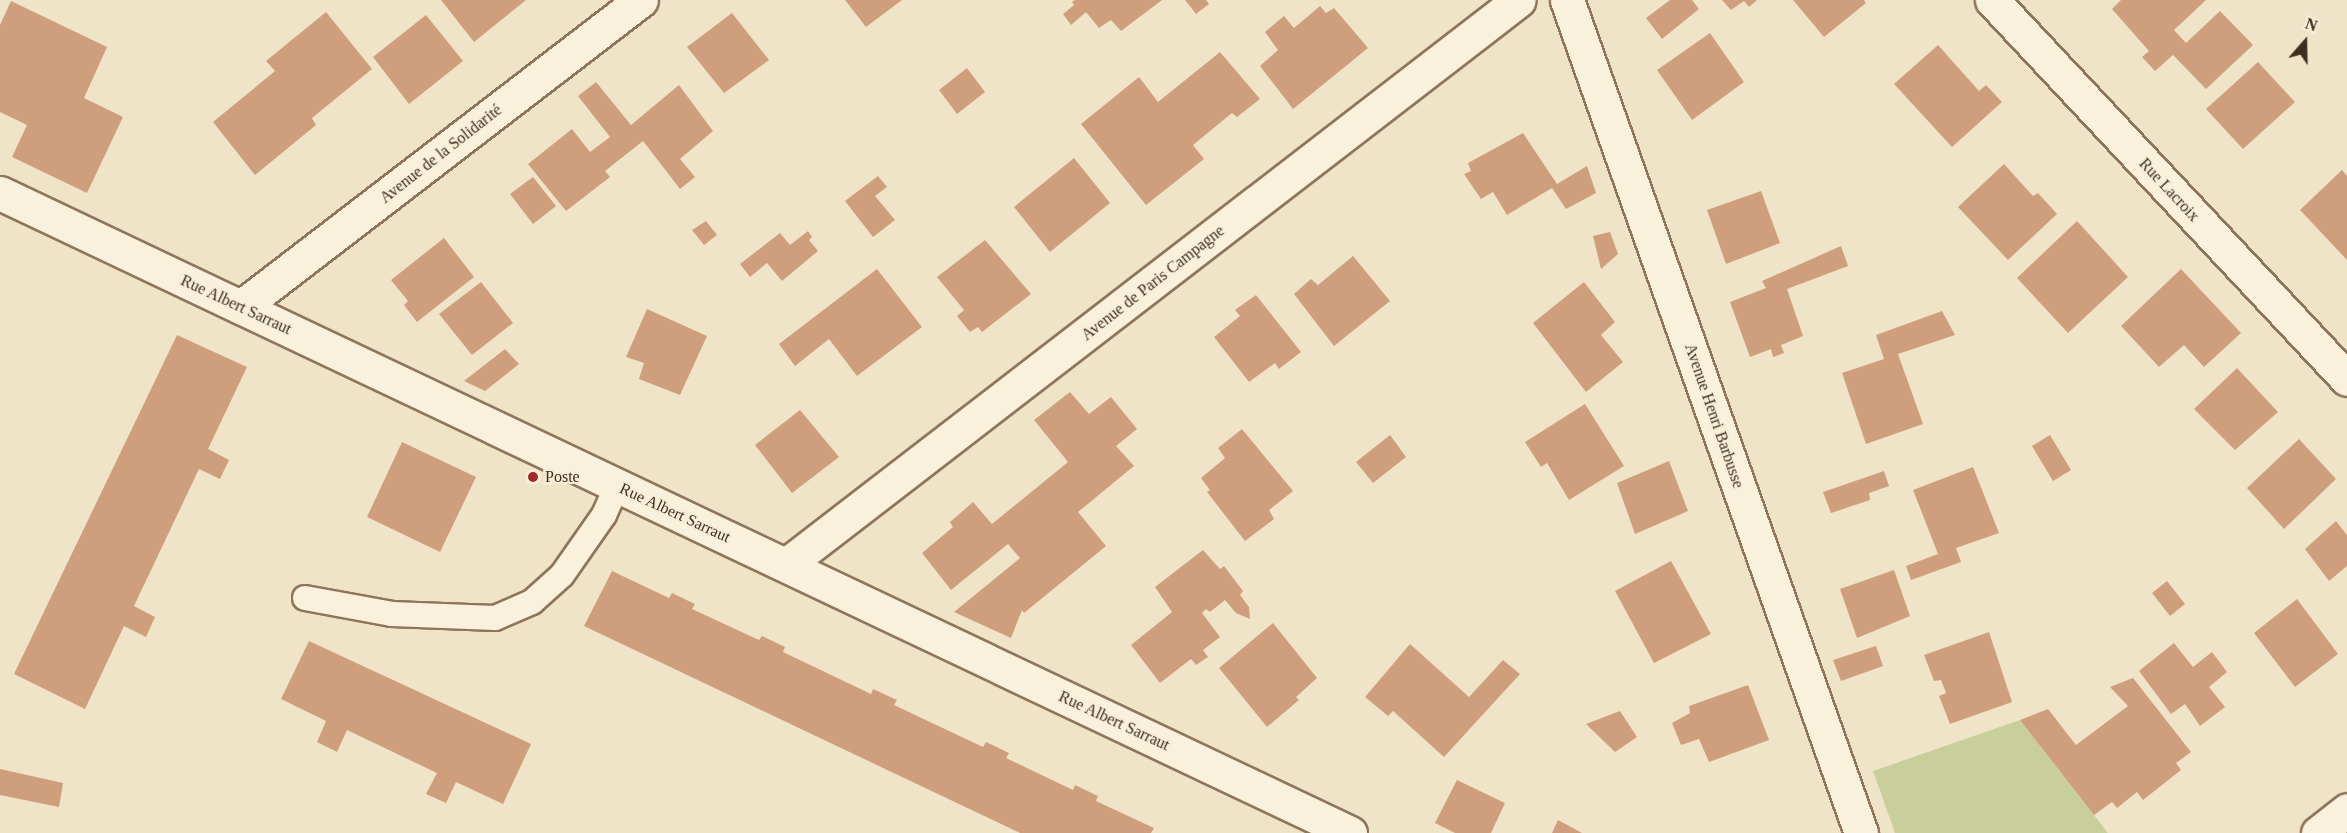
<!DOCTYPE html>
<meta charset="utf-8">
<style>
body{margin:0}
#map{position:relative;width:2347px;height:833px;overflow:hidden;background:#f0e4c8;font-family:"Times New Roman",serif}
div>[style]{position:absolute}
.green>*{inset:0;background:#c9cf9b}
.building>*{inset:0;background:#cf9f7d}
.roads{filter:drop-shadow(2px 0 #8d765c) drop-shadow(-2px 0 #8d765c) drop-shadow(0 2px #8d765c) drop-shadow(0 -2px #8d765c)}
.service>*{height:24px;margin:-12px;padding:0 12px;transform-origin:12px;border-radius:12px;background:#faf1dc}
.minor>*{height:33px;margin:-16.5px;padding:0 16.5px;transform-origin:16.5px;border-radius:16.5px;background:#faf1dc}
.secondary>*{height:33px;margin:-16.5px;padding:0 16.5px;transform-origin:16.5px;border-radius:16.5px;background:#faf1dc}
.dots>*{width:16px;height:16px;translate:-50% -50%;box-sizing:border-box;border:3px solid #f7eed8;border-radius:50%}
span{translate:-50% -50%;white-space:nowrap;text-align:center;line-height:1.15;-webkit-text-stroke:4.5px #f7eed8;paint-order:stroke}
.street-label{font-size:16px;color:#3d2e20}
.poi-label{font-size:16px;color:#3d2e20}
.left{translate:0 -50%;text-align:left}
.north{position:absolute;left:2275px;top:12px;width:60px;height:60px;-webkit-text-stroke:4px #f7eed8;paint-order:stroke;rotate:20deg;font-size:16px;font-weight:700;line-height:24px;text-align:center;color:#3d2e20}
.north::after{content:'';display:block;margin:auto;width:21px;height:27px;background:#3d2e20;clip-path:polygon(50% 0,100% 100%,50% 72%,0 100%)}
</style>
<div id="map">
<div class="green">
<div style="clip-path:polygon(2020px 720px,2108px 833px,1895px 833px,1873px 771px)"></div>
</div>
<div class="building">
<div style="clip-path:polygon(441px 0,526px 0,474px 42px)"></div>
<div style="clip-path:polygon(845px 0,902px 0,866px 27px)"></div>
<div style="clip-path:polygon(1075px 0,1162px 0,1121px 31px,1111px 20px,1099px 28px,1086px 12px,1071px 25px,1063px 14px,1074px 5px,1072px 2px)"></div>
<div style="clip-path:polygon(1185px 0,1206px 0,1209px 4px,1196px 14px)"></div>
<div style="clip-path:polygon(1670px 0,1692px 0,1699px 9px,1662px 39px,1646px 18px)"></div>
<div style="clip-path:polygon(1722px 0,1757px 0,1749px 7px,1744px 1px,1731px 10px)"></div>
<div style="clip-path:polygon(1793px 0,1864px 0,1866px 3px,1824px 37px)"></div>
<div style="clip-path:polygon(2121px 0,2206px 0,2174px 30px,2186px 43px,2220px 11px,2253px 45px,2206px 89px,2173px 55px,2155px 71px,2142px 57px,2149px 51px,2112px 9px)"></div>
<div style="clip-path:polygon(11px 1px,107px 47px,84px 98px,123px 117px,87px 193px,12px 157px,27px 125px,0 112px,0 25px)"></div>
<div style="clip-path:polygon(1320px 6px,1326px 13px,1334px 8px,1368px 48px,1293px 109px,1260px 66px,1278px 50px,1265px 32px,1284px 16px,1294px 28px)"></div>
<div style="clip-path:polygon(326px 12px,372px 69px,312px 118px,316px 125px,255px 175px,213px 122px,275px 71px,266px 61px)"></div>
<div style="clip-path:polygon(732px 13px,769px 60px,724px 93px,687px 47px)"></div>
<div style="clip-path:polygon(426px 15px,463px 61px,409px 104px,373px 57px)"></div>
<div style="clip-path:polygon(1710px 33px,1744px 82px,1692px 120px,1657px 70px)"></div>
<div style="clip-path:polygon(1938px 45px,1979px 91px,1986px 85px,2002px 102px,1952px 147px,1894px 84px)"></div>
<div style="clip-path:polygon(1220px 52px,1260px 99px,1237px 117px,1232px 113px,1193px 145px,1204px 159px,1146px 205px,1081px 124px,1139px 77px,1158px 102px)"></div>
<div style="clip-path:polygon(2258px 62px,2295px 102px,2243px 149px,2206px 109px)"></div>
<div style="clip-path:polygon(967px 68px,985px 92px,957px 114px,939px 90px)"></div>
<div style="clip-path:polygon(596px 82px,631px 125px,679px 85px,713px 131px,680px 159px,695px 177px,680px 189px,643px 141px,605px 171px,610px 177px,566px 211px,528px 164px,572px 129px,590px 152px,610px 137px,578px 96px)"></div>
<div style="clip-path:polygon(1523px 133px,1557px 184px,1587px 166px,1596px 193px,1566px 209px,1552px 188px,1507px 215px,1493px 192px,1481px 199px,1464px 174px,1471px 171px,1468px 163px)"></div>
<div style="clip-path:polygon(1074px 158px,1110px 203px,1050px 252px,1014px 207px)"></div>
<div style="clip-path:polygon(2004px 164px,2033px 196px,2038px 193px,2057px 214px,2008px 260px,1958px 207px)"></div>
<div style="clip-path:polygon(2342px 170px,2347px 176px,2347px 260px,2300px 210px)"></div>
<div style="clip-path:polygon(878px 176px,887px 187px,875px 196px,895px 220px,873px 237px,845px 201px)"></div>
<div style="clip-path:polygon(533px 177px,556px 206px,533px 224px,510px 194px)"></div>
<div style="clip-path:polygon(1761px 191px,1780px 243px,1726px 264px,1707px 210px)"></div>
<div style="clip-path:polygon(706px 221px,717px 235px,704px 245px,692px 230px)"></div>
<div style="clip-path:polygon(2077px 221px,2128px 277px,2068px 333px,2017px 278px)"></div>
<div style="clip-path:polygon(808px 231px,812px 237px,809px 240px,818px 251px,782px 281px,767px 263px,750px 277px,740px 264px,780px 233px,790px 245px)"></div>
<div style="clip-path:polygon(1610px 232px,1618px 254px,1601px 269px,1593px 236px)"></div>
<div style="clip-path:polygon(444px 238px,474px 277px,417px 322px,404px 305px,408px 301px,391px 280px)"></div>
<div style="clip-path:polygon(985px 240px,1031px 294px,982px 332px,978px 327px,970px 332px,957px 316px,964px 310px,937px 277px)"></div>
<div style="clip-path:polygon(1841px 246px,1848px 266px,1787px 289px,1803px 336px,1781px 345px,1784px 353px,1773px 357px,1771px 349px,1750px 357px,1730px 302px,1766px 288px,1762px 281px)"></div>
<div style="clip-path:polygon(1353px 256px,1390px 301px,1334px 346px,1294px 294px,1311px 279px,1318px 285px)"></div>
<div style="clip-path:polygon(877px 269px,922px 327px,857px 376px,829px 339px,795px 366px,779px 344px)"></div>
<div style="clip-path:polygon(2181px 269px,2241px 333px,2204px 367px,2184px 345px,2159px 367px,2121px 326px)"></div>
<div style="clip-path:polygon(481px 282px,513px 323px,472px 355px,439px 314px)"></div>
<div style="clip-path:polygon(1584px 282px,1615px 322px,1601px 335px,1623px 362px,1586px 392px,1533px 323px)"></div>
<div style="clip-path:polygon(1256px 295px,1301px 352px,1279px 369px,1275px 363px,1249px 382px,1214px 337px,1240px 316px,1235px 310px)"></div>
<div style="clip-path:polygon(647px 309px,707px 336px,680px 395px,639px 379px,644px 363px,626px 357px)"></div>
<div style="clip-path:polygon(1942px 311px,1955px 335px,1898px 354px,1923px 424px,1866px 444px,1842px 373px,1884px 359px,1876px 335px)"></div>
<div style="clip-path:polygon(177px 335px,247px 367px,208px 449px,229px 460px,220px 479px,199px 469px,134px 606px,155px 617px,146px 637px,124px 626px,85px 709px,14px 674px)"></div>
<div style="clip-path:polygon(505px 349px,519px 364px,485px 391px,464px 381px)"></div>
<div style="clip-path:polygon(2237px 368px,2278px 412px,2235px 450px,2194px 409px)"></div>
<div style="clip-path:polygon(1070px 392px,1089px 414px,1111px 397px,1137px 429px,1116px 446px,1134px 466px,1078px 512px,1106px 546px,1024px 613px,1022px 610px,1011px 638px,954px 612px,1020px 558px,1008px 544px,951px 590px,922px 553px,953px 527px,950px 522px,973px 502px,992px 524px,1068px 462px,1034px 420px)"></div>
<div style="clip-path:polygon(1585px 404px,1624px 466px,1569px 500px,1547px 463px,1541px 467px,1525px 442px)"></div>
<div style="clip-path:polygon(800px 410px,839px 457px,792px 493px,755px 445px)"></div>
<div style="clip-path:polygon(1242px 429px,1293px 491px,1269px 510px,1274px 519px,1245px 541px,1207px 492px,1210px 490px,1201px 478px,1225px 458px,1218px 448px)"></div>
<div style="clip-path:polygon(1390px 435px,1406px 457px,1373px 483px,1356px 462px)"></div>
<div style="clip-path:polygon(2050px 435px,2071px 470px,2053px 481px,2032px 446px)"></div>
<div style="clip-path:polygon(2299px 439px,2336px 479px,2284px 529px,2247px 488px)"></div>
<div style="clip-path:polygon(402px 442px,476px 477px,440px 552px,367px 517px)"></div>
<div style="clip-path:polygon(1669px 461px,1688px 511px,1635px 534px,1617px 483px)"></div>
<div style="clip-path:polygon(1973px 467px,1999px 533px,1956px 548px,1961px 562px,1911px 580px,1906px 566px,1938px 554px,1913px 490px)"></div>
<div style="clip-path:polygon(1884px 471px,1889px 486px,1869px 493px,1870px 500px,1831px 513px,1823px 492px)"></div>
<div style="clip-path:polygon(2336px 521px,2347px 535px,2347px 566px,2329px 581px,2305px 549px)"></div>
<div style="clip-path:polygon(1203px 550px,1220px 569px,1224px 566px,1243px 591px,1240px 595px,1249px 607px,1250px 619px,1236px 613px,1225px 600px,1210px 612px,1206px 609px,1202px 613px,1220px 637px,1203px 650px,1208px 657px,1196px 665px,1191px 659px,1160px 683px,1131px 645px,1172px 612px,1155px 587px)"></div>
<div style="clip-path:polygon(1671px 561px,1711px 634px,1654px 663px,1615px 591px)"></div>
<div style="clip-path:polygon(1894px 570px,1910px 616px,1857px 638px,1840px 589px)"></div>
<div style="clip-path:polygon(612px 571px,669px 598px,672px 593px,695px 604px,692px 609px,759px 640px,762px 636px,785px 647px,783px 652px,871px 694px,873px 689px,897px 700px,894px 705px,983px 747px,986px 742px,1009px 753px,1006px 758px,1073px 790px,1075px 785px,1098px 796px,1096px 801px,1154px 828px,1151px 833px,1020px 833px,584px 626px)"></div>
<div style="clip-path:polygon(2167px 581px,2185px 604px,2170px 616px,2152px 593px)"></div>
<div style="clip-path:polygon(2297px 599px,2338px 654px,2295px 687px,2254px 633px)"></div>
<div style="clip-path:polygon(1273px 623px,1317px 678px,1296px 697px,1299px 700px,1267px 727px,1219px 668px)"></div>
<div style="clip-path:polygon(1989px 632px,2012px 702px,1950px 724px,1939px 696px,1946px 693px,1941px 680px,1934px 681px,1924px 655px)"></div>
<div style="clip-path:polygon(309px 641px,531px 744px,503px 804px,456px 782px,446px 803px,426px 794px,437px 773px,347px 730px,337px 752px,317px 742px,326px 721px,281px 699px)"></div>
<div style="clip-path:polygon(2174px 643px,2193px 667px,2212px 652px,2227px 672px,2209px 687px,2225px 707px,2200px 726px,2185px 704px,2171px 714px,2139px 671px)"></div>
<div style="clip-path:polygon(1410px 644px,1469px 697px,1503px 660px,1520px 674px,1444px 757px,1393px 711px,1388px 716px,1365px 697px)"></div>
<div style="clip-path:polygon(1876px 646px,1883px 666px,1841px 681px,1833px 660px)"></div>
<div style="clip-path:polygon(2133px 678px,2191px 752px,2176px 763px,2181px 770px,2143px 800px,2137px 792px,2117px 808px,2112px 802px,2094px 815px,2020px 720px,2048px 709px,2076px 745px,2128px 706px,2110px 687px)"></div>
<div style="clip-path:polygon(1748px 685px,1769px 740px,1709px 762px,1699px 739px,1681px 745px,1672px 723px,1690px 713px,1689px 706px)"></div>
<div style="clip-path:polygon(1620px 711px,1637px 737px,1615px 752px,1586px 724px)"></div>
<div style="clip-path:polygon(0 769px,63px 783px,59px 807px,0 795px)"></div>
<div style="clip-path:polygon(1457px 780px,1505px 803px,1491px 833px,1455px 833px,1435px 823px)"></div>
<div style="clip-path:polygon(1558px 820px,1582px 833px,1552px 833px)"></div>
</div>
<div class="roads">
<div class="service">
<div style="left:305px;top:598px;width:88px;rotate:10.4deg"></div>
<div style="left:392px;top:614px;width:103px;rotate:2.2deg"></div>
<div style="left:495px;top:618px;width:40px;rotate:-23.4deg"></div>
<div style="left:532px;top:602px;width:40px;rotate:-42deg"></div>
<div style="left:562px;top:575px;width:73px;rotate:-55deg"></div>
<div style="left:604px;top:515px;width:32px;rotate:-66deg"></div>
</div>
<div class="minor">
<div style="left:1567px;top:0;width:883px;rotate:70.56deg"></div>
<div style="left:1992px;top:0;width:519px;rotate:46.87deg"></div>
<div style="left:0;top:193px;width:1494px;rotate:25.36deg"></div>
<div style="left:241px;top:307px;width:504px;rotate:-37.51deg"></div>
<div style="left:786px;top:565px;width:925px;rotate:-37.63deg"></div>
</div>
<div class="secondary">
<div style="left:2318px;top:833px;width:37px;rotate:-38deg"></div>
</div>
</div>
<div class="dots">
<div style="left:533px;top:477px;background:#9e2a2b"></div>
</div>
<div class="street-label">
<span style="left:441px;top:154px;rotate:-38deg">Avenue de la Solidarité</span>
<span style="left:2169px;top:190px;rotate:47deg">Rue Lacroix</span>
<span style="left:1153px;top:283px;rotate:-38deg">Avenue de Paris Campagne</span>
<span style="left:236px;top:305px;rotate:25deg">Rue Albert Sarraut</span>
<span style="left:1714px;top:416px;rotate:71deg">Avenue Henri Barbusse</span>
<span style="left:675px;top:513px;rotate:25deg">Rue Albert Sarraut</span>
<span style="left:1114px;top:721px;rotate:25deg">Rue Albert Sarraut</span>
</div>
<div class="poi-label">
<span class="left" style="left:545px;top:477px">Poste</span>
</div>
<div class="north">N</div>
</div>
